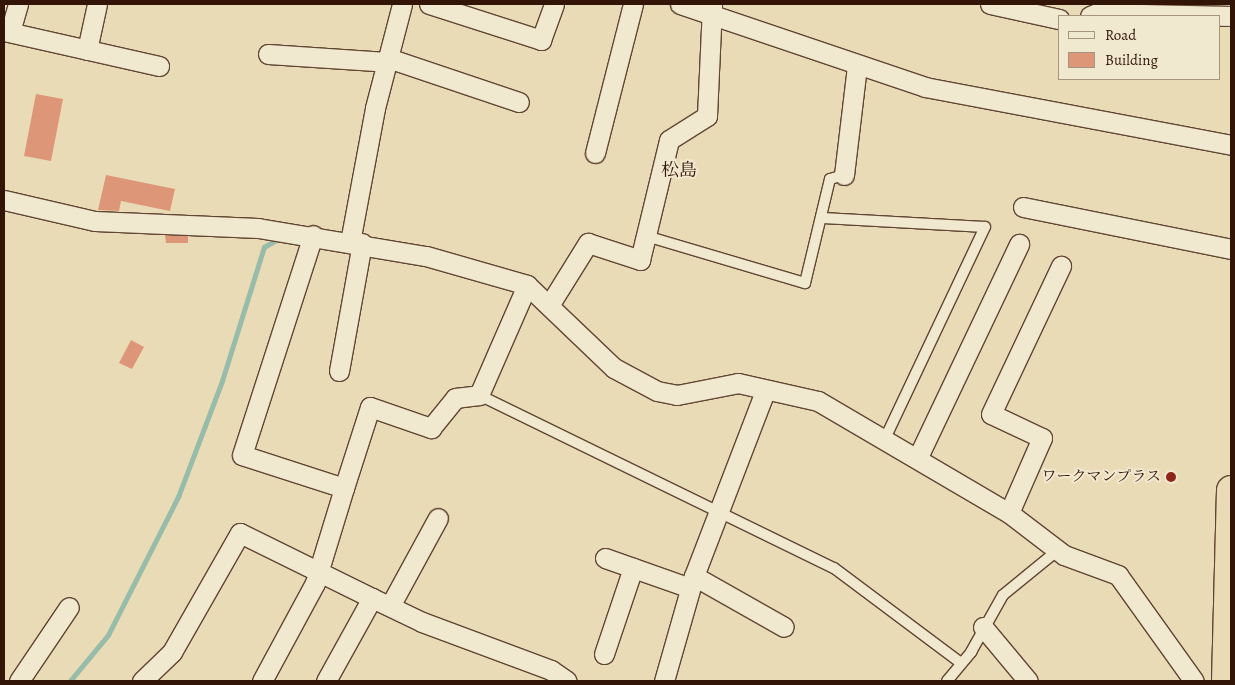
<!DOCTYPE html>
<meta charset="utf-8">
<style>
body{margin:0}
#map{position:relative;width:1235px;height:685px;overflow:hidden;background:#eadbb7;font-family:Alegreya,"Noto Serif JP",serif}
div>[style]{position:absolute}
.stream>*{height:4.5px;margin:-2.25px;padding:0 2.25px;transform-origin:2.25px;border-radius:2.25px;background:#98bcaa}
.building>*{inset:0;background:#de9679}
.roads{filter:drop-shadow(1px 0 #604633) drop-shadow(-1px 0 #604633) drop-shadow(0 1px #604633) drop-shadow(0 -1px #604633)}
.service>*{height:10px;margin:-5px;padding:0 5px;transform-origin:5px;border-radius:5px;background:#f1e8d0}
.minor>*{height:19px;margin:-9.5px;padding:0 9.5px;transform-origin:9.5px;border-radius:9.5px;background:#f1e8d0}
.trunk>*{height:28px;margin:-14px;padding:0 14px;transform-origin:14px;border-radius:14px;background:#eadbb7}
.dots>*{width:14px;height:14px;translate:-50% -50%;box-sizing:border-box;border:2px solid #f1e8d0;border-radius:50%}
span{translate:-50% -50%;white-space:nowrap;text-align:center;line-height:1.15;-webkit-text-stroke:4px #f1e8d0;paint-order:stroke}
.poi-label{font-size:15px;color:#321507}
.right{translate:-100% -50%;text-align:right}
.quarter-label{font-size:18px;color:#321507}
.frame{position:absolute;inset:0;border:5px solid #321507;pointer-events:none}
.legend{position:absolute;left:1058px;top:15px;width:162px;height:65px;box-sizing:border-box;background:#f1e8d0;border:1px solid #a59480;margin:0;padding:6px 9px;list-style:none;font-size:15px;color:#321507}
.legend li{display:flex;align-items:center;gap:10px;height:25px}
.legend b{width:25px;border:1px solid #a59480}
</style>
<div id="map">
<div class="stream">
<div style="left:70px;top:681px;width:60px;rotate:-50.4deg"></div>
<div style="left:108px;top:635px;width:155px;rotate:-63.1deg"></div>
<div style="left:178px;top:497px;width:124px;rotate:-69.2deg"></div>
<div style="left:222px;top:381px;width:140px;rotate:-72.6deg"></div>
<div style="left:264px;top:247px;width:14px;rotate:-30deg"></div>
</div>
<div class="building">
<div style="clip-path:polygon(36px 94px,63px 99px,51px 161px,24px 156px)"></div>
<div style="clip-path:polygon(106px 175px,175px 189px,170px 211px,121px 201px,119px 211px,98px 210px)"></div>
<div style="clip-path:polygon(165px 235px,188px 236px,188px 243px,166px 243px)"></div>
<div style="clip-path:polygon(131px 340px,144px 347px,132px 369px,119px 363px)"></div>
</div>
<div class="roads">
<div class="service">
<div style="left:823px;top:218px;width:162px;rotate:3.2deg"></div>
<div style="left:985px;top:227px;width:234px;rotate:115.3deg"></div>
<div style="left:646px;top:236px;width:166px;rotate:16.5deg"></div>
<div style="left:805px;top:283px;width:107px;rotate:-76.5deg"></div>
<div style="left:830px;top:179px;width:15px;rotate:-16deg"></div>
<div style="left:479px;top:395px;width:395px;rotate:26deg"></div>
<div style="left:834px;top:568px;width:159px;rotate:36.8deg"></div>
<div style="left:947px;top:681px;width:38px;rotate:-50deg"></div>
<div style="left:971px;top:652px;width:65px;rotate:-60.7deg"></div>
<div style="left:1003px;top:595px;width:71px;rotate:-39.3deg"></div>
</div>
<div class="minor">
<div style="left:429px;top:4px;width:118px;rotate:17.8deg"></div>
<div style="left:541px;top:40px;width:38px;rotate:-70deg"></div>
<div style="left:680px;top:4px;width:259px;rotate:18.7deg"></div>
<div style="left:925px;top:87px;width:311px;rotate:10.7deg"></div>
<div style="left:990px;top:4px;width:71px;rotate:12.3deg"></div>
<div style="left:1090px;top:16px;width:8px;rotate:-23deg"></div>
<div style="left:1097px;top:13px;width:134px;rotate:1.3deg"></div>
<div style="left:4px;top:31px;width:159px;rotate:12.7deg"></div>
<div style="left:10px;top:32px;width:29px;rotate:-74deg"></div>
<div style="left:87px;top:50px;width:47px;rotate:-77.7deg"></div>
<div style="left:268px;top:54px;width:119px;rotate:3.8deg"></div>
<div style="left:388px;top:58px;width:138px;rotate:18.6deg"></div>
<div style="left:595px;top:153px;width:154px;rotate:-75.7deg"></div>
<div style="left:844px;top:175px;width:110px;rotate:-83.2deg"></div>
<div style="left:4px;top:200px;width:93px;rotate:13deg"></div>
<div style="left:95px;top:221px;width:163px;rotate:2.5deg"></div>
<div style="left:258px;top:228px;width:170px;rotate:9.5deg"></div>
<div style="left:426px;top:256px;width:105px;rotate:16deg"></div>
<div style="left:527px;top:285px;width:120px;rotate:43.7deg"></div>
<div style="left:614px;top:368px;width:49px;rotate:28.1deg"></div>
<div style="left:657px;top:391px;width:20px;rotate:11deg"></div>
<div style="left:677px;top:395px;width:62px;rotate:-11.1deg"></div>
<div style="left:738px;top:383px;width:82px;rotate:12.7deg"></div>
<div style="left:818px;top:401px;width:221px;rotate:30.4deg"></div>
<div style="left:1009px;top:513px;width:69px;rotate:37.4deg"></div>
<div style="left:1064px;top:555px;width:58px;rotate:20.3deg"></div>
<div style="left:1118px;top:575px;width:130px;rotate:54.4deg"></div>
<div style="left:1023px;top:207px;width:212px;rotate:11.4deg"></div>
<div style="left:350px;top:242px;width:136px;rotate:-79.4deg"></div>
<div style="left:375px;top:108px;width:107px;rotate:-75.4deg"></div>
<div style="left:550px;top:304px;width:72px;rotate:-58.1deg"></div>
<div style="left:588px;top:243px;width:55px;rotate:18.1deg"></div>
<div style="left:640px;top:260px;width:123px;rotate:-76.4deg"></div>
<div style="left:669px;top:140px;width:45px;rotate:-32.3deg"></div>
<div style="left:707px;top:116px;width:112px;rotate:-87.4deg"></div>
<div style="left:339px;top:371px;width:130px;rotate:-79.8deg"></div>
<div style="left:918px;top:457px;width:236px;rotate:-64.6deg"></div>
<div style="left:344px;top:488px;width:85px;rotate:-72.2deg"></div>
<div style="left:370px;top:407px;width:65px;rotate:19deg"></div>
<div style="left:431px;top:428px;width:38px;rotate:-51deg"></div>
<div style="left:455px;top:398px;width:24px;rotate:-7deg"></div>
<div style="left:479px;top:395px;width:120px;rotate:-66.4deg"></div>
<div style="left:1009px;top:513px;width:82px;rotate:-66.3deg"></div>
<div style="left:1042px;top:438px;width:56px;rotate:-154.8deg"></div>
<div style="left:991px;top:414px;width:164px;rotate:-64.7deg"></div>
<div style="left:605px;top:558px;width:90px;rotate:19.4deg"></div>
<div style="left:694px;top:576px;width:103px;rotate:29.5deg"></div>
<div style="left:390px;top:606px;width:100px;rotate:-61.4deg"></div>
<div style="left:983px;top:627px;width:70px;rotate:50.2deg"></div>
<div style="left:604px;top:654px;width:91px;rotate:-71.4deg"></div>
<div style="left:19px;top:681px;width:89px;rotate:-56deg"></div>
<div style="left:142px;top:681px;width:42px;rotate:-44deg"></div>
<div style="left:172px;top:652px;width:137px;rotate:-60.3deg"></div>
<div style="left:240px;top:533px;width:147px;rotate:26.2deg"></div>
<div style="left:262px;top:681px;width:111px;rotate:-61.6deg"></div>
<div style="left:315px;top:583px;width:99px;rotate:-73deg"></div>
<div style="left:344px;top:488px;width:107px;rotate:-162.1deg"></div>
<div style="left:242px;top:455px;width:231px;rotate:-72.1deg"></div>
<div style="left:326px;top:681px;width:95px;rotate:-61deg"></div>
<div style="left:372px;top:598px;width:55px;rotate:25.6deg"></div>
<div style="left:422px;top:622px;width:138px;rotate:20.4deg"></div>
<div style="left:551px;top:670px;width:19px;rotate:35deg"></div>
<div style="left:664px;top:681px;width:109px;rotate:-74.1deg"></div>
<div style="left:694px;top:576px;width:198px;rotate:-69deg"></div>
</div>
<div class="trunk">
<div style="left:1226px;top:681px;width:191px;rotate:-88.5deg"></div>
</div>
</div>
<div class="dots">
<div style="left:1171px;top:477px;background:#8f2418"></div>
</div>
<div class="poi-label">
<span class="right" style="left:1161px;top:477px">ワークマンプラス</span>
</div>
<div class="quarter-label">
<span style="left:679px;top:170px">松島</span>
</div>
<div class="frame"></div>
<ul class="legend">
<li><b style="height:6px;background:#f1e8d0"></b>Road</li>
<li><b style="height:14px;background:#de9679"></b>Building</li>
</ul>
</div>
